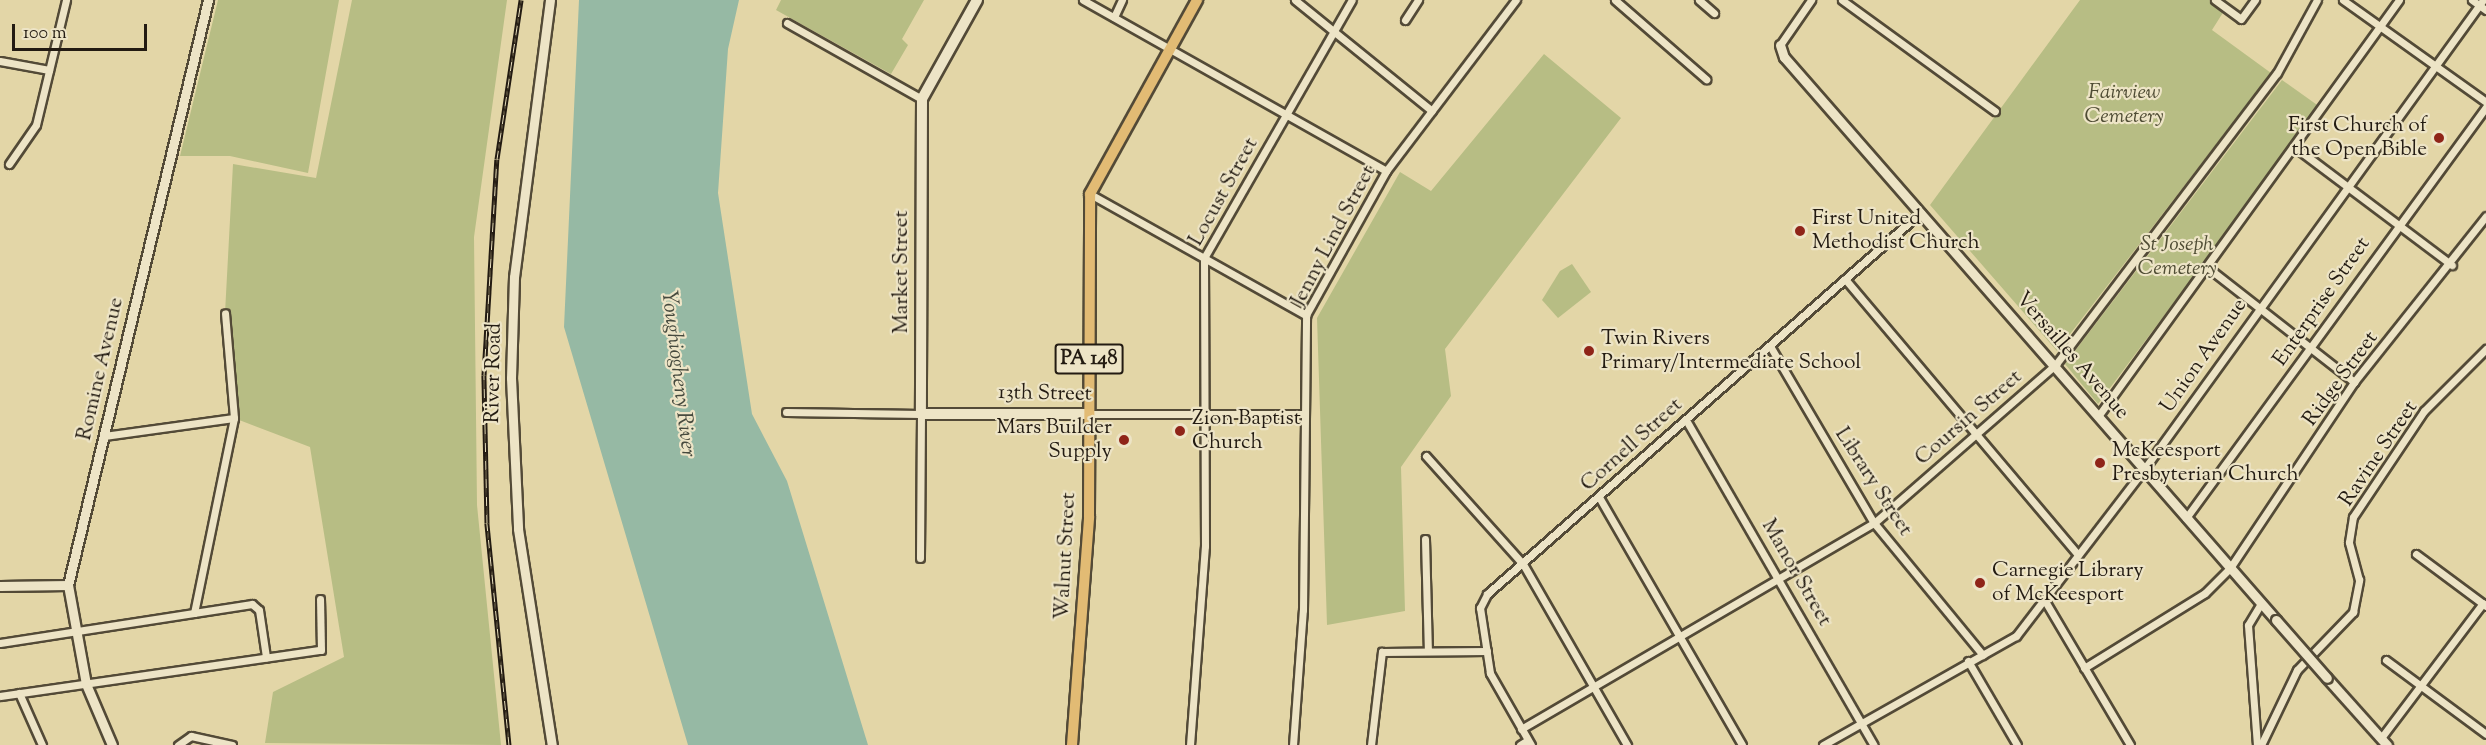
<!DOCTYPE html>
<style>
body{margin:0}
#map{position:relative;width:2486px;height:745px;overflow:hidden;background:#e3d6a7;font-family:"Sorts Mill Goudy",serif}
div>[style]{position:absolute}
.green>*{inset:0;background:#b7bd84}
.water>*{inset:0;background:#96b9a4}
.roads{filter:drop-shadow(2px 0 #534a37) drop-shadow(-2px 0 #534a37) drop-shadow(0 2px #534a37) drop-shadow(0 -2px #534a37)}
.minor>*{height:7px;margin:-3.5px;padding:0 3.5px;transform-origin:3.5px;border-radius:3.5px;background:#ede4c6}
.tertiary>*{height:9px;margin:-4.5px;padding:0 4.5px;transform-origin:4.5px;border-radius:4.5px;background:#ede4c6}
.secondary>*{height:10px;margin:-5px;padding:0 5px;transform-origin:5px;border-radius:5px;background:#ede4c6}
.primary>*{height:10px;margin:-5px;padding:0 5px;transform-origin:5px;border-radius:5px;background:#e2bb74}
.rail>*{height:5px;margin-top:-2.5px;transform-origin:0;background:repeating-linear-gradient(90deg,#ede4c6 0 9px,#231b12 0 18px);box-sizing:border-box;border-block:2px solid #231b12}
.bridges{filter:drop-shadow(2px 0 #534a37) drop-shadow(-2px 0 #534a37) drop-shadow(0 2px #534a37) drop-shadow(0 -2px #534a37)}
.tertiary-bridge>*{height:9px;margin:-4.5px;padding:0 4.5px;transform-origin:4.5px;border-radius:4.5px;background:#ede4c6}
.dots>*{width:16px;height:16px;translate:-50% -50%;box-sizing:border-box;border:3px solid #ede4c6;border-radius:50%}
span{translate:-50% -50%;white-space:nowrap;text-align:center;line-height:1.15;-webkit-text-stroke:4.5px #ede4c6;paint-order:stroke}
.shield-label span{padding:2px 4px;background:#ede4c6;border:2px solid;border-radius:4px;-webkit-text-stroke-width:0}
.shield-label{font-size:20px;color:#231b12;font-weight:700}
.park-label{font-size:21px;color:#4f4c34;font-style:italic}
.poi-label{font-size:21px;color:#231b12}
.right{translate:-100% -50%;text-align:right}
.left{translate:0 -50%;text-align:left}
.street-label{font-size:21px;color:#231b12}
.water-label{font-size:22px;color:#464a3e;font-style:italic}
.scale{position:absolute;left:12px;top:24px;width:135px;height:27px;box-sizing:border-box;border:3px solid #231b12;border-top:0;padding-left:8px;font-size:18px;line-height:21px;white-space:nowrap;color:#231b12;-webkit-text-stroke:4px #ede4c6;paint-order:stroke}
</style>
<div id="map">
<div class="green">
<div style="clip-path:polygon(218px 0,339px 0,308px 173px,230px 156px,180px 156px)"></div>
<div style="clip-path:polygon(352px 0,507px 0,474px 237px,477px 505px,501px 745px,265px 743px,273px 692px,344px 657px,310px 447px,234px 418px,225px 313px,233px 164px,316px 178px)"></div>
<div style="clip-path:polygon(781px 0,924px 0,902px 39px,908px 45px,891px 74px,776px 10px)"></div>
<div style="clip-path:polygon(2080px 0,2209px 0,2224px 11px,2212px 30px,2271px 73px,2057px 351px,1930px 205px)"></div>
<div style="clip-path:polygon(1544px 54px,1621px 118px,1445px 349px,1451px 396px,1401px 467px,1405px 611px,1327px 625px,1317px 318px,1400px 172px,1431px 191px)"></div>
<div style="clip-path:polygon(2282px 80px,2320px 107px,2098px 404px,2065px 364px)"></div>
<div style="clip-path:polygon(1572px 264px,1591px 292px,1558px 318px,1542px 300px,1560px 271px)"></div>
</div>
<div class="water">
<div style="clip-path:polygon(579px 0,739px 0,728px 49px,718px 193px,752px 414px,787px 481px,868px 745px,688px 745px,564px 327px)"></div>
</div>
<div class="roads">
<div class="minor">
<div style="left:1083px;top:0;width:348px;rotate:29.4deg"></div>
<div style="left:1295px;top:0;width:176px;rotate:39deg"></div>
<div style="left:1615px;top:0;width:121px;rotate:41deg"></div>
<div style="left:1699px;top:0;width:20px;rotate:41deg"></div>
<div style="left:1842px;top:0;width:189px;rotate:36deg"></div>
<div style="left:2215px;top:0;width:32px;rotate:36deg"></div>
<div style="left:2241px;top:19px;width:24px;rotate:-54deg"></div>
<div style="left:2343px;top:0;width:176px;rotate:35.5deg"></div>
<div style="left:2472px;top:0;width:17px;rotate:36deg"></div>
<div style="left:1114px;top:17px;width:19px;rotate:-65deg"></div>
<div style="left:1405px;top:20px;width:24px;rotate:-57deg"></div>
<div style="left:787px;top:23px;width:155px;rotate:29.4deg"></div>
<div style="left:1780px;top:45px;width:55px;rotate:-55.4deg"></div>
<div style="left:0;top:61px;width:50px;rotate:10.4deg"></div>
<div style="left:2296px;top:148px;width:195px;rotate:36.9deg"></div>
<div style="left:9px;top:164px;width:47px;rotate:-55.3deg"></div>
<div style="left:36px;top:125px;width:129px;rotate:-76.5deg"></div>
<div style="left:1090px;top:194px;width:248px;rotate:29.3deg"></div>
<div style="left:2207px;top:267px;width:187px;rotate:38deg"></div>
<div style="left:1845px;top:279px;width:361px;rotate:49.8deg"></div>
<div style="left:1770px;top:346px;width:205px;rotate:59.6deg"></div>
<div style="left:1874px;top:523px;width:171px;rotate:50.5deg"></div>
<div style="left:786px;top:412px;width:135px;rotate:0.8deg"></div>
<div style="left:921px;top:414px;width:144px;rotate:90.4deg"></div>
<div style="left:1089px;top:414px;width:216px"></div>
<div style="left:2099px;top:415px;width:512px;rotate:-54.14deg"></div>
<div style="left:1686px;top:420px;width:375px;rotate:60deg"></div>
<div style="left:104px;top:436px;width:131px;rotate:-7.9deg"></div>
<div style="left:1426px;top:456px;width:145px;rotate:48.1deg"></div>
<div style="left:1523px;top:564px;width:209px;rotate:60.1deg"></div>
<div style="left:1599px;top:497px;width:286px;rotate:60deg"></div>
<div style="left:2186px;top:518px;width:509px;rotate:-53.87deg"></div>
<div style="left:1425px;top:539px;width:112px;rotate:88.5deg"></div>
<div style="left:2416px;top:554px;width:87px;rotate:36.6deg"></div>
<div style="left:2045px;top:601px;width:167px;rotate:59.4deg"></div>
<div style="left:194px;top:613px;width:199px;rotate:-78.4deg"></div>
<div style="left:234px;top:418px;width:105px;rotate:-94.9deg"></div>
<div style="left:0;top:643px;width:255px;rotate:-8.8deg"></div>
<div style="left:252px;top:604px;width:9px;rotate:41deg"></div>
<div style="left:259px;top:610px;width:48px;rotate:81.5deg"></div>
<div style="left:2386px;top:660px;width:124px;rotate:36.5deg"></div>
<div style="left:1968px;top:661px;width:97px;rotate:59.7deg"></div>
<div style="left:2084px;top:668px;width:142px;rotate:-31.8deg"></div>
<div style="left:2205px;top:593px;width:35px;rotate:-45deg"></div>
<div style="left:2230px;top:568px;width:224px;rotate:-56.3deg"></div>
<div style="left:2354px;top:382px;width:212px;rotate:-51.5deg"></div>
<div style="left:19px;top:693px;width:57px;rotate:66.1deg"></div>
<div style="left:0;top:696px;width:324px;rotate:-8.2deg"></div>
<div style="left:321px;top:650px;width:51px;rotate:-91.1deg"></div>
<div style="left:1521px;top:729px;width:409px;rotate:-30.3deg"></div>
<div style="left:1874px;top:523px;width:242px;rotate:-41.1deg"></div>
<div style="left:2056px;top:364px;width:365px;rotate:-52.8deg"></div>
<div style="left:2277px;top:73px;width:83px;rotate:-61.3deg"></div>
<div style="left:2381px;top:738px;width:169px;rotate:-52.9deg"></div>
<div style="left:178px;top:745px;width:16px;rotate:-35deg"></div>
<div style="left:191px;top:736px;width:42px;rotate:12.4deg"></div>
<div style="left:1190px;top:745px;width:200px;rotate:-85.7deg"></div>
<div style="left:1205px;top:546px;width:288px;rotate:-90.2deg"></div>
<div style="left:1204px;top:258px;width:297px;rotate:-60.2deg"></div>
<div style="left:1293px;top:745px;width:135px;rotate:-85.8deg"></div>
<div style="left:1303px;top:610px;width:295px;rotate:-89.4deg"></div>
<div style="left:1306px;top:315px;width:165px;rotate:-60.9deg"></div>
<div style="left:1386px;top:171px;width:215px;rotate:-52.8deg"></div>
<div style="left:1371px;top:745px;width:94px;rotate:-83.3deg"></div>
<div style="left:1382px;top:652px;width:105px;rotate:-0.5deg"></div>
<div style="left:1520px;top:745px;width:9px;rotate:-32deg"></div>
<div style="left:1531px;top:745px;width:83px;rotate:-119.7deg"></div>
<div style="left:1490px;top:673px;width:66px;rotate:-98.7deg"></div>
<div style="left:1480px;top:608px;width:16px;rotate:-63deg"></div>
<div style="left:1487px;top:594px;width:578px;rotate:-41.35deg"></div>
<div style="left:1823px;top:745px;width:222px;rotate:-29.5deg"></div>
<div style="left:2016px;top:636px;width:212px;rotate:-52.5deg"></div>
<div style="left:2145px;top:468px;width:577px;rotate:-54.16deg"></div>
<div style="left:2257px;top:745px;width:120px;rotate:-94.3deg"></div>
<div style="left:2248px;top:625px;width:26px;rotate:-59deg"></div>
<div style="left:2261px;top:745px;width:83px;rotate:-64.4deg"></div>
<div style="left:2297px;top:670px;width:81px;rotate:-46deg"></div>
<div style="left:2353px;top:612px;width:33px;rotate:-79deg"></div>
<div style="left:2359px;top:580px;width:39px;rotate:-105deg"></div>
<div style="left:2349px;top:542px;width:25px;rotate:-81deg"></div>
<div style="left:2353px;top:517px;width:128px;rotate:-56.2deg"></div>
<div style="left:2424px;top:411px;width:88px;rotate:-45deg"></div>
</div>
<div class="tertiary">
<div style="left:550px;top:0;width:279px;rotate:97.4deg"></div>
<div style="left:514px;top:277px;width:101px;rotate:91.7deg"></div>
<div style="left:511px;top:378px;width:151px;rotate:87.3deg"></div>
<div style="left:518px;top:529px;width:219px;rotate:81.1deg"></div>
<div style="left:1780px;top:45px;width:13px;rotate:72deg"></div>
<div style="left:1784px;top:57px;width:748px;rotate:48.85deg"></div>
<div style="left:0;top:586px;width:68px;rotate:-0.8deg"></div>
<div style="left:2327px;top:678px;width:90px;rotate:48.2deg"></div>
<div style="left:112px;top:745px;width:66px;rotate:-113.1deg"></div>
<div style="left:86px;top:684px;width:101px;rotate:-100.3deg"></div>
<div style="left:68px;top:585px;width:602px;rotate:-76.54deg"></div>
</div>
<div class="secondary">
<div style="left:977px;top:0;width:113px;rotate:119.1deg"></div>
<div style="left:922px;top:99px;width:315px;rotate:90.2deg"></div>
<div style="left:921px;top:414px;width:168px"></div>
</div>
<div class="primary">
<div style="left:1072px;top:745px;width:229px;rotate:-85.7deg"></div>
<div style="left:1089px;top:517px;width:323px;rotate:-89.8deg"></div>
<div style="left:1090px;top:194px;width:222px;rotate:-61.1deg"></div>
</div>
</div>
<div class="rail">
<div style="left:509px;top:745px;width:223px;rotate:-95.7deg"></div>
<div style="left:487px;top:523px;width:148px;rotate:-91.2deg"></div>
<div style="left:484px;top:375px;width:216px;rotate:-86.6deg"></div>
<div style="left:497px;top:159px;width:161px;rotate:-81.4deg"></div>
</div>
<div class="bridges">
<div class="tertiary-bridge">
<div style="left:2276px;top:620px;width:77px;rotate:48.7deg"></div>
</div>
</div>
<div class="dots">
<div style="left:2439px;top:138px;background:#8f2418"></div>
<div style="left:1800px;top:231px;background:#8f2418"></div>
<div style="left:1589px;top:351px;background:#8f2418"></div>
<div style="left:1180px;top:431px;background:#8f2418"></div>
<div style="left:1124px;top:440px;background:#8f2418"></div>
<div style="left:2100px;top:463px;background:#8f2418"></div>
<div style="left:1980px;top:583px;background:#8f2418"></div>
</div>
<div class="shield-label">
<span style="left:1089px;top:359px">PA 148</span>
</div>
<div class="park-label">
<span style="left:2124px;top:105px">Fairview<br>Cemetery</span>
<span style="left:2177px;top:257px">St Joseph<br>Cemetery</span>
</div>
<div class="poi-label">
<span class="right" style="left:2427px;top:138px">First Church of<br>the Open Bible</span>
<span class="left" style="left:1812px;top:231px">First United<br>Methodist Church</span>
<span class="left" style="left:1601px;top:351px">Twin Rivers<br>Primary/Intermediate School</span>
<span class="left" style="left:1192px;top:431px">Zion Baptist<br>Church</span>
<span class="right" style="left:1112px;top:440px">Mars Builder<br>Supply</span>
<span class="left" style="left:2112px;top:463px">McKeesport<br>Presbyterian Church</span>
<span class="left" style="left:1992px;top:583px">Carnegie Library<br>of McKeesport</span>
</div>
<div class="street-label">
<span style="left:1224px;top:192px;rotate:-61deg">Locust Street</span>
<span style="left:1334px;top:236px;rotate:-62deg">Jenny Lind Street</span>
<span style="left:902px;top:272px;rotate:-90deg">Market Street</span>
<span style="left:2322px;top:302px;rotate:-55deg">Enterprise Street</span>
<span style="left:2072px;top:356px;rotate:49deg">Versailles Avenue</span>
<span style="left:2204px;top:356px;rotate:-55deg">Union Avenue</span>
<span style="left:101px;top:369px;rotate:-77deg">Romine Avenue</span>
<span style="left:494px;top:373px;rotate:-89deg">River Road</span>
<span style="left:2341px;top:379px;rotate:-54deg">Ridge Street</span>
<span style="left:1045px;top:394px;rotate:1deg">13th Street</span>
<span style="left:1969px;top:418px;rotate:-41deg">Coursin Street</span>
<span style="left:1632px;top:445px;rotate:-42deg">Cornell Street</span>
<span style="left:2379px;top:454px;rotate:-56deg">Ravine Street</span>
<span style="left:1873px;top:482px;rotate:57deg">Library Street</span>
<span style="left:1066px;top:556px;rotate:-87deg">Walnut Street</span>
<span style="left:1796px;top:573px;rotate:60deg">Manor Street</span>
</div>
<div class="water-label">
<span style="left:677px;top:374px;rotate:83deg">Youghiogheny River</span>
</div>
<div class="scale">100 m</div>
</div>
